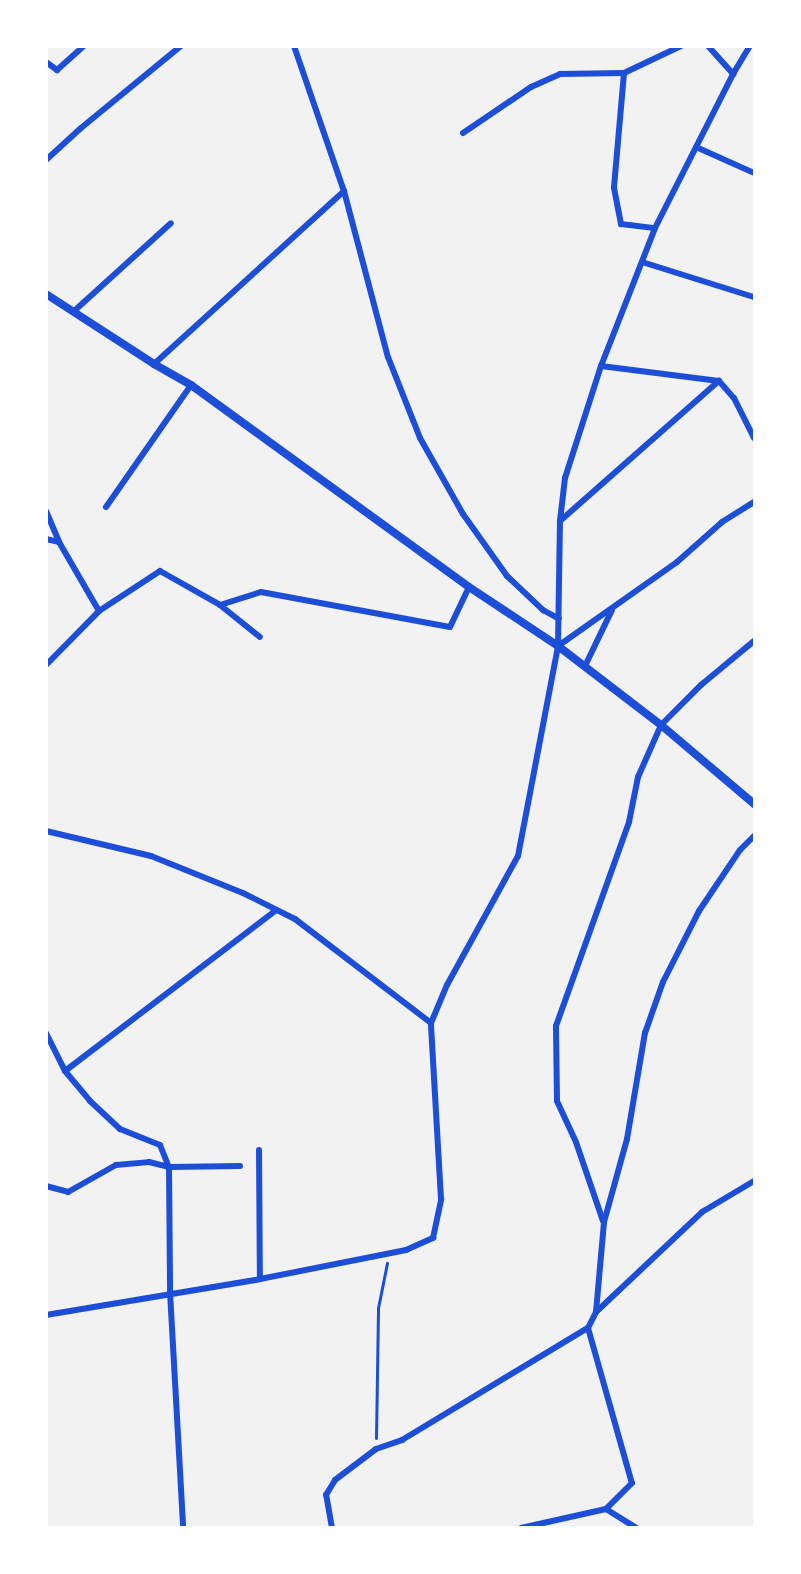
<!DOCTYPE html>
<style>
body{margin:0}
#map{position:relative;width:801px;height:1574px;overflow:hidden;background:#f2f2f2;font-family:"DejaVu Sans",sans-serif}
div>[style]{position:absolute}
.path>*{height:3px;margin:-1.5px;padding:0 1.5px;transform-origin:1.5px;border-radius:1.5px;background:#1d4ed8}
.minor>*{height:6px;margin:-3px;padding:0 3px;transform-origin:3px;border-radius:3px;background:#1d4ed8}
.tertiary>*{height:8px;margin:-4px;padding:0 4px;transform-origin:4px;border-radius:4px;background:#1d4ed8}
span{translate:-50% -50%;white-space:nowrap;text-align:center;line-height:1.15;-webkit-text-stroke:5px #fff;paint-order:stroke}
.frame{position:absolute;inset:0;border:48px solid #fff;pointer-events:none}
</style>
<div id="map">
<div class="path">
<div style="left:376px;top:1438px;width:130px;rotate:-89.1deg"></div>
<div style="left:378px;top:1308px;width:46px;rotate:-78.7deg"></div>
</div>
<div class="minor">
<div style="left:294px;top:46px;width:153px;rotate:71deg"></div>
<div style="left:344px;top:191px;width:172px;rotate:75.2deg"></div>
<div style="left:388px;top:357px;width:87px;rotate:68.4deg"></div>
<div style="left:420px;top:438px;width:87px;rotate:60.5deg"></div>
<div style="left:463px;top:514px;width:76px;rotate:54.6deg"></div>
<div style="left:507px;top:576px;width:50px;rotate:43.4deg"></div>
<div style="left:543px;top:610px;width:18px;rotate:29deg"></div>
<div style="left:708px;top:46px;width:38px;rotate:48deg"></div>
<div style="left:46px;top:62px;width:14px;rotate:36deg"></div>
<div style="left:57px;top:70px;width:36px;rotate:-42deg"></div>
<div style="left:624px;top:73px;width:115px;rotate:95deg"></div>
<div style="left:614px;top:188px;width:37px;rotate:79deg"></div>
<div style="left:621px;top:224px;width:34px;rotate:7deg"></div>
<div style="left:463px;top:133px;width:82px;rotate:-34.1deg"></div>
<div style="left:531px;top:87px;width:32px;rotate:-24deg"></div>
<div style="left:560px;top:74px;width:64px;rotate:-0.9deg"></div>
<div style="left:624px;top:73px;width:63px;rotate:-25.3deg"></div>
<div style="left:696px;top:147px;width:64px;rotate:24.1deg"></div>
<div style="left:46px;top:160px;width:47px;rotate:-42.4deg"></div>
<div style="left:81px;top:128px;width:129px;rotate:-39.4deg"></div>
<div style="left:642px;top:262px;width:117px;rotate:17.4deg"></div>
<div style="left:73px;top:312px;width:132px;rotate:-42.2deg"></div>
<div style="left:154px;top:364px;width:257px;rotate:-42.3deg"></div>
<div style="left:601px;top:366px;width:119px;rotate:7.2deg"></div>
<div style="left:719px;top:381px;width:23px;rotate:49deg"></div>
<div style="left:734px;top:398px;width:45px;rotate:63.4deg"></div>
<div style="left:106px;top:507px;width:149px;rotate:-55.1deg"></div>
<div style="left:46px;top:511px;width:34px;rotate:67deg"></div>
<div style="left:560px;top:521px;width:212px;rotate:-41.4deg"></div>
<div style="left:46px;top:539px;width:13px;rotate:13deg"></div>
<div style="left:59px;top:542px;width:80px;rotate:59.9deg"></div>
<div style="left:220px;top:605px;width:43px;rotate:-17.6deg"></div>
<div style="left:261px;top:592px;width:192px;rotate:10.5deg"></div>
<div style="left:450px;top:627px;width:44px;rotate:-64.6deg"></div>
<div style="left:558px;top:646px;width:146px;rotate:-35.2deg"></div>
<div style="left:677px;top:562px;width:60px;rotate:-41.6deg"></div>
<div style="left:722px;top:522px;width:38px;rotate:-32deg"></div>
<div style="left:46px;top:665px;width:76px;rotate:-45.5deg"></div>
<div style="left:99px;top:611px;width:73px;rotate:-33.3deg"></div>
<div style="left:160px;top:571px;width:69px;rotate:29.5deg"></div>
<div style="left:220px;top:605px;width:51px;rotate:38.7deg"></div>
<div style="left:585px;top:666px;width:62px;rotate:-64.3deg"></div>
<div style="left:46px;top:831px;width:108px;rotate:13.4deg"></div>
<div style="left:151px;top:856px;width:99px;rotate:21.9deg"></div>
<div style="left:243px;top:893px;width:58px;rotate:26.6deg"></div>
<div style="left:295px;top:919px;width:171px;rotate:37.4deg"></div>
<div style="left:46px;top:1033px;width:42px;rotate:63.4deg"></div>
<div style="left:65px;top:1071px;width:39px;rotate:50deg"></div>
<div style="left:90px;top:1101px;width:41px;rotate:43deg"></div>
<div style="left:120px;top:1129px;width:43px;rotate:21.8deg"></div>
<div style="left:160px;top:1145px;width:24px;rotate:68deg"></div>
<div style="left:169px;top:1167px;width:125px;rotate:89.5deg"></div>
<div style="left:170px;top:1292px;width:236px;rotate:86.8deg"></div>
<div style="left:65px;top:1071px;width:265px;rotate:-37.3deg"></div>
<div style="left:259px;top:1150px;width:129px;rotate:89.6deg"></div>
<div style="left:46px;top:1186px;width:23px;rotate:15deg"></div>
<div style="left:68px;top:1192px;width:55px;rotate:-29.4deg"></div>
<div style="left:116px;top:1165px;width:33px;rotate:-5deg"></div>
<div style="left:149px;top:1162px;width:21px;rotate:14deg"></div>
<div style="left:169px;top:1167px;width:71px;rotate:-0.8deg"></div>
<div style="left:603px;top:1221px;width:83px;rotate:-108.9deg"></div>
<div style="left:576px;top:1142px;width:45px;rotate:-114.9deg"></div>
<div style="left:557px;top:1101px;width:75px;rotate:-90.8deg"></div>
<div style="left:556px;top:1026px;width:217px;rotate:-70.3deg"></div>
<div style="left:629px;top:822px;width:46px;rotate:-78.7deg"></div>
<div style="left:638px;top:777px;width:57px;rotate:-66.1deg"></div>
<div style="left:661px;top:725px;width:57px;rotate:-45deg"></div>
<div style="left:701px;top:685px;width:69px;rotate:-39.7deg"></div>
<div style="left:596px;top:1312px;width:146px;rotate:-43.3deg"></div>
<div style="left:702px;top:1212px;width:61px;rotate:-30.8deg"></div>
<div style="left:46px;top:1315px;width:217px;rotate:-9.5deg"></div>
<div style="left:260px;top:1279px;width:149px;rotate:-11.2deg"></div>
<div style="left:406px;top:1250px;width:30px;rotate:-24deg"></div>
<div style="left:433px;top:1238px;width:40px;rotate:-78deg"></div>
<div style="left:441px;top:1199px;width:176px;rotate:-93.3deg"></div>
<div style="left:431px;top:1023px;width:41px;rotate:-67.2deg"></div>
<div style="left:447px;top:985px;width:147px;rotate:-61.2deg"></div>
<div style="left:518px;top:856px;width:214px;rotate:-79.2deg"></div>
<div style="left:558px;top:646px;width:125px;rotate:-89.1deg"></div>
<div style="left:560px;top:521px;width:43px;rotate:-83.4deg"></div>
<div style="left:565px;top:478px;width:118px;rotate:-72.2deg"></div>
<div style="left:601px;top:366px;width:148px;rotate:-68.6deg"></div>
<div style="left:655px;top:228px;width:173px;rotate:-63.1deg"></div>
<div style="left:733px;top:74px;width:33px;rotate:-59deg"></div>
<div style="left:588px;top:1328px;width:161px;rotate:74.2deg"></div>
<div style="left:632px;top:1483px;width:37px;rotate:135deg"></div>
<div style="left:606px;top:1509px;width:36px;rotate:32deg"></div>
<div style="left:332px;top:1528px;width:34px;rotate:-100deg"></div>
<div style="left:326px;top:1495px;width:17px;rotate:-59deg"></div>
<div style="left:335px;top:1480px;width:51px;rotate:-37.1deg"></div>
<div style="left:376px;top:1449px;width:28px;rotate:-19deg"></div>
<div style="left:402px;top:1440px;width:217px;rotate:-31.1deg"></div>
<div style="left:588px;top:1328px;width:18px;rotate:-63deg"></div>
<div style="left:596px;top:1312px;width:90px;rotate:-84.9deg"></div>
<div style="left:604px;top:1222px;width:86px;rotate:-74.5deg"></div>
<div style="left:627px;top:1139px;width:108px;rotate:-80.4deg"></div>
<div style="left:645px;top:1033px;width:54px;rotate:-70.6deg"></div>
<div style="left:663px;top:982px;width:80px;rotate:-63.1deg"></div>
<div style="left:699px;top:911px;width:73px;rotate:-56.1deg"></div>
<div style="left:740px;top:850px;width:20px;rotate:-45deg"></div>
<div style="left:521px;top:1528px;width:87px;rotate:-12.6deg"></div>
</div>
<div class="tertiary">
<div style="left:46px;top:294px;width:129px;rotate:32.9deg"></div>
<div style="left:154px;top:364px;width:43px;rotate:29.6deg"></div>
<div style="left:191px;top:385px;width:344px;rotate:36deg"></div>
<div style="left:469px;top:587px;width:107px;rotate:33.5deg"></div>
<div style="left:558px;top:646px;width:130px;rotate:37.5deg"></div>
<div style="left:661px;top:725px;width:122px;rotate:40.3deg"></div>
</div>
<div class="frame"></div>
</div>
